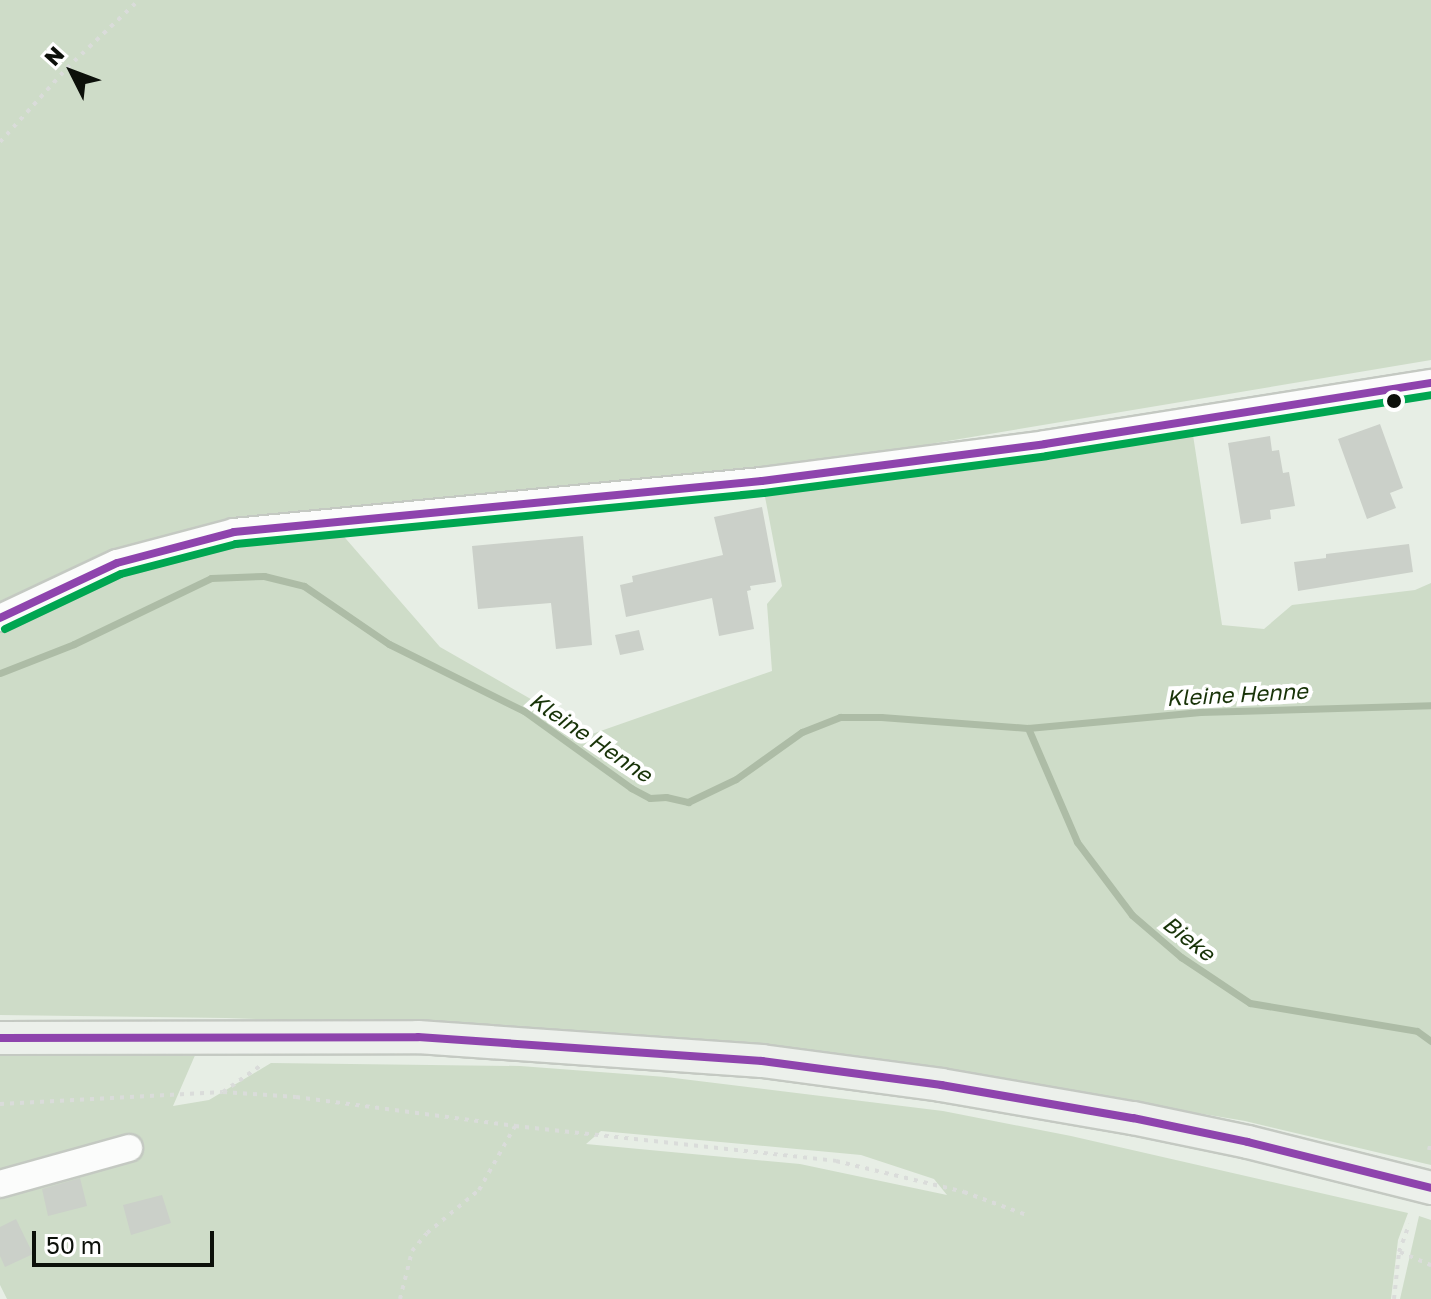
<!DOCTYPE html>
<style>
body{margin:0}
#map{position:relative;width:1431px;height:1299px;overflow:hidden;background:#e7eee5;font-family:"Golos Text",sans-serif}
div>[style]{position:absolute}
.green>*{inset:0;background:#cedcc8}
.stream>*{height:7px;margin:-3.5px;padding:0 3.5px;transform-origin:3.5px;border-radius:3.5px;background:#adbca6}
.building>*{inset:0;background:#cbd0c9}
.path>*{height:4px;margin-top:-2px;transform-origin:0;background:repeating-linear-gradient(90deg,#dadcda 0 4px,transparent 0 10px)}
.roads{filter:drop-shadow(2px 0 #c4c9c2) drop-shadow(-2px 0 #c4c9c2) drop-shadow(0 2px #c4c9c2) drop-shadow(0 -2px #c4c9c2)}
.minor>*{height:26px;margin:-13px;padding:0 13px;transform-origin:13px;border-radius:13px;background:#fbfcfb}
.major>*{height:32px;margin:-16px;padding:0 16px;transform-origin:16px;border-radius:16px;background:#ecf0eb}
.bus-1>*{height:8px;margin:-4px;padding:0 4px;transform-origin:4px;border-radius:4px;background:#8e44ad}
.bus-2>*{height:8px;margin:-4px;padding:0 4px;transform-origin:4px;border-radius:4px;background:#00a651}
.dots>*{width:22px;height:22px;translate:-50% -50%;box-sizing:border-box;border:4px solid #fff;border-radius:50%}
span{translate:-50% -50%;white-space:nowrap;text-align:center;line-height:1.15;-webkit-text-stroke:8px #fff;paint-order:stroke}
.water-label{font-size:22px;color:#183308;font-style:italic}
.north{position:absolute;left:32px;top:32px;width:80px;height:80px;-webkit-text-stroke:6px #fff;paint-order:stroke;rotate:312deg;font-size:22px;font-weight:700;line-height:32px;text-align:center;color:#0c100a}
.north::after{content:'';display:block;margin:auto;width:28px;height:36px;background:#0c100a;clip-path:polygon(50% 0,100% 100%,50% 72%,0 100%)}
.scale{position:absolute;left:32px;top:1231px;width:182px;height:36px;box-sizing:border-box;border:4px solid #0c100a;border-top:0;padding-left:10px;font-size:24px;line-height:28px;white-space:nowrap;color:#0c100a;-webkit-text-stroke:6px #fff;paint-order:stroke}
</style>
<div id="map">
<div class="green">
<div style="clip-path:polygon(0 0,1431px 0,1431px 360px,613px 497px,333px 524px,440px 647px,592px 734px,772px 671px,767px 604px,782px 586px,762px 481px,1193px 435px,1222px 625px,1264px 629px,1292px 605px,1415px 590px,1431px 583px,1431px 1165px,1245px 1121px,970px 1075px,525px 1028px,226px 1018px,0 1015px)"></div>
<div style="clip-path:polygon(evenodd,196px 1053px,173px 1106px,209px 1100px,271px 1063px,520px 1066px,666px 1077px,943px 1111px,1071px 1136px,1408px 1213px,1398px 1240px,1391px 1299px,7px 1299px,0 1285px,0 1056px,196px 1053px,601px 1131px,861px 1155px,934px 1179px,947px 1195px,800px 1164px,586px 1144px,601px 1131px)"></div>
<div style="clip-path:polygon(1419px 1216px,1431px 1220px,1431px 1299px,1400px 1299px)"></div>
</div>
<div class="stream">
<div style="left:0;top:673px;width:79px;rotate:-21.4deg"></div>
<div style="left:74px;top:644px;width:152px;rotate:-25.7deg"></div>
<div style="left:211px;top:578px;width:53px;rotate:-2.2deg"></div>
<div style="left:264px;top:576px;width:41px;rotate:14deg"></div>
<div style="left:304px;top:586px;width:103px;rotate:34.3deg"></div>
<div style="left:389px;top:644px;width:151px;rotate:26.4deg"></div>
<div style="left:524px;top:711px;width:132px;rotate:35.7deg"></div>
<div style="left:631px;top:788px;width:21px;rotate:28deg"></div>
<div style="left:650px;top:798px;width:16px;rotate:-4deg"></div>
<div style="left:666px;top:797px;width:23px;rotate:13deg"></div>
<div style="left:688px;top:802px;width:53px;rotate:-25.6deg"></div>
<div style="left:736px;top:779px;width:81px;rotate:-35.5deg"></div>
<div style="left:802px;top:732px;width:41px;rotate:-21.5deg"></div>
<div style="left:840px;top:717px;width:41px"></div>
<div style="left:881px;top:717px;width:147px;rotate:4.3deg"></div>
<div style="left:1028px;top:728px;width:173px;rotate:-5.3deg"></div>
<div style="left:1200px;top:712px;width:231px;rotate:-1.7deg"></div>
<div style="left:1028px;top:728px;width:124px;rotate:66.7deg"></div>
<div style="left:1077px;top:842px;width:91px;rotate:53deg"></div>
<div style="left:1132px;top:915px;width:65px;rotate:40.6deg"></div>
<div style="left:1181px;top:957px;width:83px;rotate:33.7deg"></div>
<div style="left:1250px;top:1003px;width:169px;rotate:9.5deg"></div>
<div style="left:1417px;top:1031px;width:17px;rotate:36deg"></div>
</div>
<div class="building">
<div style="clip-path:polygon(1380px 424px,1403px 488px,1390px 493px,1396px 508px,1367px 519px,1338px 439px)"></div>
<div style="clip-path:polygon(1270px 436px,1272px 451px,1279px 450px,1283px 473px,1289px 472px,1295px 506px,1270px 510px,1271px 519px,1241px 524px,1228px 443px)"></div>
<div style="clip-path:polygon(762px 507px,776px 582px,750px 586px,751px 590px,747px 591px,754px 629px,719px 636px,712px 598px,626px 617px,620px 585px,633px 582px,632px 576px,723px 555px,714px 517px)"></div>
<div style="clip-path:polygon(583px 536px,592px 645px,556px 649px,551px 603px,478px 609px,472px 546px)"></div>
<div style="clip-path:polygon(1409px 544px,1413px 572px,1298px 591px,1294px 562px,1326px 558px,1326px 554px)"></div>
<div style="clip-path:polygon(639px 630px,644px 650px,620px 655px,615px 635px)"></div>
<div style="clip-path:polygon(80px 1178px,87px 1206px,48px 1216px,42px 1189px)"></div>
<div style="clip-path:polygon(162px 1195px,171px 1223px,131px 1235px,123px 1205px)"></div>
<div style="clip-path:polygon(16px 1219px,33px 1254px,5px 1267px,0 1256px,0 1227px)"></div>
</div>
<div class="path">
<div style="left:0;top:142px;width:100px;rotate:-47.8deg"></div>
<div style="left:67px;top:68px;width:99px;rotate:-43.4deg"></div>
<div style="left:223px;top:1092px;width:45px;rotate:-35.1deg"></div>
<div style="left:0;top:1104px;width:223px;rotate:-3.1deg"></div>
<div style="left:223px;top:1092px;width:73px;rotate:3.9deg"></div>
<div style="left:296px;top:1097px;width:221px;rotate:7.5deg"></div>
<div style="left:515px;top:1126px;width:323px;rotate:6.2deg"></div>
<div style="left:836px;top:1161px;width:132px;rotate:13.6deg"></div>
<div style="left:964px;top:1192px;width:67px;rotate:20.1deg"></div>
<div style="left:1429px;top:1150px;width:8px;rotate:-76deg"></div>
<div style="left:1400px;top:1252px;width:34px;rotate:23deg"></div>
<div style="left:400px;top:1299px;width:49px;rotate:-76deg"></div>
<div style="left:412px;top:1251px;width:23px;rotate:-50deg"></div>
<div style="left:427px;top:1233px;width:67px;rotate:-39.6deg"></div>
<div style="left:479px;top:1190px;width:73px;rotate:-60.6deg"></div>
<div style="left:1394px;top:1299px;width:47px;rotate:-83.9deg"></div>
<div style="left:1399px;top:1252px;width:30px;rotate:-70deg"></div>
</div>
<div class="roads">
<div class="minor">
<div style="left:0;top:618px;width:129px;rotate:-25.2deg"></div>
<div style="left:117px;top:563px;width:121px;rotate:-14.8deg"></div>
<div style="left:234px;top:532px;width:530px;rotate:-5.52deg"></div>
<div style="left:762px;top:481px;width:285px;rotate:-7.4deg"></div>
<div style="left:1045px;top:444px;width:391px;rotate:-9deg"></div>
<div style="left:0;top:1184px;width:134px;rotate:-15.6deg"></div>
</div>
<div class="major">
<div style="left:0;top:1038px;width:418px;rotate:-0.1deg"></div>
<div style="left:418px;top:1037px;width:345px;rotate:4deg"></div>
<div style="left:762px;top:1061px;width:181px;rotate:7.6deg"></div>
<div style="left:941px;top:1085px;width:195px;rotate:9.8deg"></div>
<div style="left:1133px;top:1118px;width:117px;rotate:11.8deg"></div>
<div style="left:1248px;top:1142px;width:189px;rotate:14.1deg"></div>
</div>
</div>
<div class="bus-1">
<div style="left:0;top:618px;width:129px;rotate:-25.2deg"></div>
<div style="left:117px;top:563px;width:121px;rotate:-14.8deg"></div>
<div style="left:234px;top:532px;width:530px;rotate:-5.52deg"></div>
<div style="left:762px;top:481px;width:285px;rotate:-7.4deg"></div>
<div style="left:1045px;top:444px;width:391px;rotate:-9deg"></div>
<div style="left:0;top:1038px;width:418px;rotate:-0.1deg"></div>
<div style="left:418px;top:1037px;width:345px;rotate:4deg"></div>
<div style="left:762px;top:1061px;width:181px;rotate:7.6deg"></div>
<div style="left:941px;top:1085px;width:195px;rotate:9.8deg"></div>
<div style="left:1133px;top:1118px;width:117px;rotate:11.8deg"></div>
<div style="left:1248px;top:1142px;width:189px;rotate:14.1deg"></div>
</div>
<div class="bus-2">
<div style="left:5px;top:629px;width:128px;rotate:-25.4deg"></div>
<div style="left:121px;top:574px;width:119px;rotate:-14.6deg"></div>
<div style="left:236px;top:544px;width:530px;rotate:-5.52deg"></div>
<div style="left:764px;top:493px;width:285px;rotate:-7.4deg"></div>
<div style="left:1047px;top:456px;width:389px;rotate:-9deg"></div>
</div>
<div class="dots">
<div style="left:1394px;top:401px;background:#0c100a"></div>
</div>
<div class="water-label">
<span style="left:1237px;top:694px;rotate:-3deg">Kleine Henne</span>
<span style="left:591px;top:737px;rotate:34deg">Kleine Henne</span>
<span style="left:1189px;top:938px;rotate:38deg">Bieke</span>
</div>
<div class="north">N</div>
<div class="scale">50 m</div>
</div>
